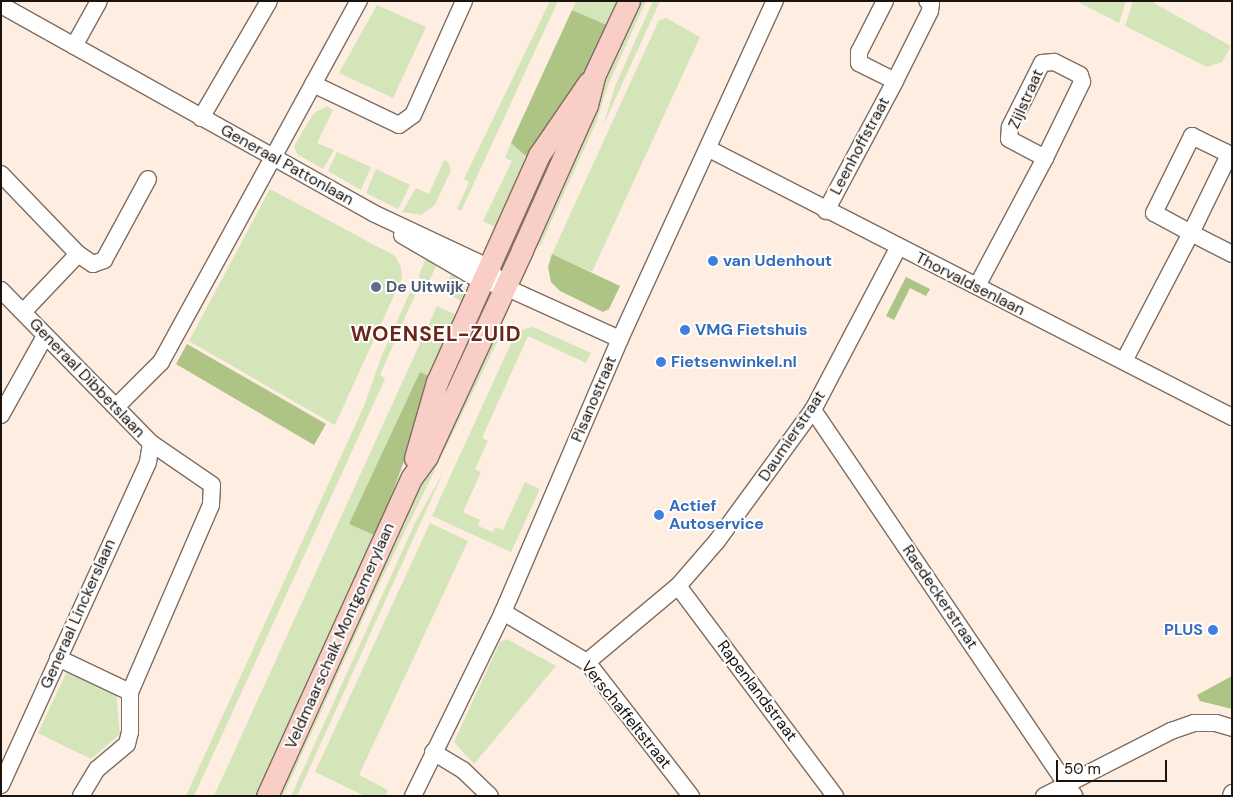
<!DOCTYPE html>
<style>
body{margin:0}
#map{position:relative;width:1233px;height:797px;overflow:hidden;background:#feede1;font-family:"DM Sans",sans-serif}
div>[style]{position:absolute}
.green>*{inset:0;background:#d5e5ba}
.forest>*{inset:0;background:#adc484}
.roads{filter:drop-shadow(1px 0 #7f6d5f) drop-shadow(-1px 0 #7f6d5f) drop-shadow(0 1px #7f6d5f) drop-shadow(0 -1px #7f6d5f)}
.minor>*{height:16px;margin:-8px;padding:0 8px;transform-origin:8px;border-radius:8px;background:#fff}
.major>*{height:21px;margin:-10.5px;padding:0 10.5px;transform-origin:10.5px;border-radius:10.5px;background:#f9cec7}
.dots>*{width:14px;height:14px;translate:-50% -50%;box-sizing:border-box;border:2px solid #fff;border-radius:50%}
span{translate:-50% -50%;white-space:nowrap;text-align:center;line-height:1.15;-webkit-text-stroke:4px #fff;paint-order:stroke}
.street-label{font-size:16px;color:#1a130e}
.shop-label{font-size:16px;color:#366cbe;font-weight:700}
.left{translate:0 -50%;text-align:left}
.right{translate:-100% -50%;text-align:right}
.service-label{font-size:16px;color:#4e5e75;font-weight:700}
.district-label{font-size:21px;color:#6a2717;font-weight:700;letter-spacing:1px}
.frame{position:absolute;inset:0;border:2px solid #1a130e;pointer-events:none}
.scale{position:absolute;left:1056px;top:760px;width:111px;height:22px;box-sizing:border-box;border:2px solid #1a130e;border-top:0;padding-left:6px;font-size:15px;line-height:18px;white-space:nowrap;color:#1a130e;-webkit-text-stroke:4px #fff;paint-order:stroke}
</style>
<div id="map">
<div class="green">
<div style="clip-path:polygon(550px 1px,558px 1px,461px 211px,457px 209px,469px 182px,464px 179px)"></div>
<div style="clip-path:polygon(576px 1px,620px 1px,609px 26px,572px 10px)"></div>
<div style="clip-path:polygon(639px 1px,646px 1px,608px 85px,596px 123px,540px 246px,531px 242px)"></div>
<div style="clip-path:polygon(653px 1px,660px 1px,603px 126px,616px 84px)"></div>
<div style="clip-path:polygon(1076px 1px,1126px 1px,1119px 23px)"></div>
<div style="clip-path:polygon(1133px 1px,1150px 1px,1231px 46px,1222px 62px,1207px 67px,1125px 26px)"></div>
<div style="clip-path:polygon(377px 5px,426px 27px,393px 98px,339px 73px)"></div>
<div style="clip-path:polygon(666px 18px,700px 37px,592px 272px,552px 254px,659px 20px)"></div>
<div style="clip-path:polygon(327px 106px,333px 110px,317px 143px,334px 150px,323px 169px,297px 154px,294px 146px,314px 113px)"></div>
<div style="clip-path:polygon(511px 143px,527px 157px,495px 227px,483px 221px,512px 161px,505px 158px)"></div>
<div style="clip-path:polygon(337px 152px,371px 167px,361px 190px,328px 171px)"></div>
<div style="clip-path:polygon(444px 160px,448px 162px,451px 170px,435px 205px,421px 215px,402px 212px,416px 188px,429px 194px)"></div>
<div style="clip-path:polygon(376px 169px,410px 185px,398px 209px,366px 193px)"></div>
<div style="clip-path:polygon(270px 189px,395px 256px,401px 267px,402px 278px,335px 425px,189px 341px)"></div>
<div style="clip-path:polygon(427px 256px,438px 262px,427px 285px,420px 282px,419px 275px)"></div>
<div style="clip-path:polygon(453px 270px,465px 289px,463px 302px,443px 292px)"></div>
<div style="clip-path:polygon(410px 292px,415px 295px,380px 375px,385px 379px,194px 796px,186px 796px,364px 406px,382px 355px)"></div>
<div style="clip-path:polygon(437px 306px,459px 316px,435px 379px,420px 373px,349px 524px,376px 536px,256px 796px,214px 796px)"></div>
<div style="clip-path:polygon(533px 327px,591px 353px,586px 363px,528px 336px,482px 438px,488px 441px,475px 469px,481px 472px,463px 512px,480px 520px,478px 526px,493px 532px,495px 527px,503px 530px,525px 482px,540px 489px,511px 552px,432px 516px,512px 341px,522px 330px)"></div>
<div style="clip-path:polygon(495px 332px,501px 334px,372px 599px,283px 796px,276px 796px,404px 512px,435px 463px)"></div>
<div style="clip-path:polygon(444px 471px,297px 796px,291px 796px,415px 523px)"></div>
<div style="clip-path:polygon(430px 523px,468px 541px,359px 775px,388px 790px,385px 796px,365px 796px,315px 772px)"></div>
<div style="clip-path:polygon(507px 639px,556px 666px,474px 764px,454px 742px,500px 642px)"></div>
<div style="clip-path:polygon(68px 669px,116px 691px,120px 734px,91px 759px,38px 733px)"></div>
</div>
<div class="forest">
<div style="clip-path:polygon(572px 10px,609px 26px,593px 61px,527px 157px,511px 143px)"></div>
<div style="clip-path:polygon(552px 254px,620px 286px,609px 309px,603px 312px,560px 291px,551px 282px,548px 267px)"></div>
<div style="clip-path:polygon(906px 277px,930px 289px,926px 296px,910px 288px,894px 320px,886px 316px)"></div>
<div style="clip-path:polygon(187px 344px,326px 424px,314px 445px,176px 364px)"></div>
<div style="clip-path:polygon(420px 372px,435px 379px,376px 536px,349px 524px)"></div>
<div style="clip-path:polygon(1232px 676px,1232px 709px,1200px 701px,1197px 695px)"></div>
</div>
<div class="roads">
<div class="minor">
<div style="left:885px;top:1px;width:57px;rotate:117deg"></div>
<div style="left:859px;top:52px;width:11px;rotate:90deg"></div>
<div style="left:859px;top:63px;width:40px;rotate:26.6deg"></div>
<div style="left:895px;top:81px;width:78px;rotate:-63.4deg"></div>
<div style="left:930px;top:11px;width:8px;rotate:-83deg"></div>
<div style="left:931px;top:3px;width:4px;rotate:-153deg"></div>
<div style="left:1px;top:5px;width:426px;rotate:29.2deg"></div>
<div style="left:373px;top:213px;width:127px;rotate:25.2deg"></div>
<div style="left:488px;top:267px;width:24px;rotate:52deg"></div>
<div style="left:74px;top:46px;width:51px;rotate:-60.9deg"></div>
<div style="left:313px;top:84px;width:95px;rotate:25.5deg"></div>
<div style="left:399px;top:125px;width:17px;rotate:-36deg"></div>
<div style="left:413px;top:115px;width:125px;rotate:-65.9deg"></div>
<div style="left:201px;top:118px;width:135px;rotate:-59.8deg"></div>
<div style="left:1192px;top:136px;width:37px;rotate:26deg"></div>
<div style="left:1225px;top:152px;width:6px;rotate:59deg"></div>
<div style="left:1228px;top:157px;width:85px;rotate:116deg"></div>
<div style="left:1191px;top:233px;width:42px;rotate:-151.6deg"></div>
<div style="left:1154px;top:213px;width:86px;rotate:-63.7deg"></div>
<div style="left:709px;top:149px;width:588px;rotate:27.13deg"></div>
<div style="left:1px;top:174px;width:111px;rotate:46.1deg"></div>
<div style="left:78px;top:254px;width:18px;rotate:34deg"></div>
<div style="left:93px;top:264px;width:12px;rotate:-20deg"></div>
<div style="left:104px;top:260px;width:92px;rotate:-61.5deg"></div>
<div style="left:826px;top:211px;width:147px;rotate:-62deg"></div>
<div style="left:402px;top:235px;width:91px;rotate:30.2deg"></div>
<div style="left:481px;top:281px;width:23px;rotate:13deg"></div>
<div style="left:503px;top:286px;width:128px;rotate:24.4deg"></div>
<div style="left:977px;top:286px;width:145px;rotate:-62deg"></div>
<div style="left:1045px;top:158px;width:85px;rotate:-64deg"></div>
<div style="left:1082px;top:82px;width:7px;rotate:-106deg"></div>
<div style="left:1080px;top:75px;width:29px;rotate:-153deg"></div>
<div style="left:1054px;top:62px;width:12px;rotate:175deg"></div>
<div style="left:1042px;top:63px;width:72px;rotate:116.6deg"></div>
<div style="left:1010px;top:127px;width:12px;rotate:95deg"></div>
<div style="left:1009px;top:139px;width:41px;rotate:27.8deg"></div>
<div style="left:1px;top:290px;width:214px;rotate:45.6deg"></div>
<div style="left:151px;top:443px;width:74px;rotate:34.5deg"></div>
<div style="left:212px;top:485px;width:20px;rotate:93deg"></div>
<div style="left:211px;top:505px;width:204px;rotate:113.4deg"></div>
<div style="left:130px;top:692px;width:40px;rotate:90deg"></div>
<div style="left:130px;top:732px;width:12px;rotate:104deg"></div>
<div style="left:127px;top:744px;width:39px;rotate:140deg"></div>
<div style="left:97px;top:769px;width:31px;rotate:121deg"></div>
<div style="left:23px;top:312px;width:80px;rotate:-46.5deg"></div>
<div style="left:1124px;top:361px;width:144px;rotate:-62.4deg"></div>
<div style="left:1191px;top:233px;width:46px;rotate:27.1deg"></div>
<div style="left:116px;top:407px;width:64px;rotate:-45deg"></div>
<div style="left:161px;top:362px;width:412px;rotate:-61.3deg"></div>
<div style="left:813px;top:410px;width:466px;rotate:55.9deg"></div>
<div style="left:1px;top:415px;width:90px;rotate:-60.9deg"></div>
<div style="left:678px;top:586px;width:262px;rotate:53.2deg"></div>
<div style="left:503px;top:612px;width:98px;rotate:30.8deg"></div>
<div style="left:587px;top:662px;width:170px;rotate:52.2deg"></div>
<div style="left:58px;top:658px;width:80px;rotate:25.3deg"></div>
<div style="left:587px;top:662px;width:119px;rotate:-39.9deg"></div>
<div style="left:678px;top:586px;width:60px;rotate:-49.1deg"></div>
<div style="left:717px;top:541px;width:162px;rotate:-53.8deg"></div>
<div style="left:813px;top:410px;width:183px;rotate:-62.3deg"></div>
<div style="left:433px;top:752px;width:35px;rotate:31deg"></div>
<div style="left:463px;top:770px;width:37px;rotate:44deg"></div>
<div style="left:1px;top:785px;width:355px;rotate:-65.5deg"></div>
<div style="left:148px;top:462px;width:19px;rotate:-81deg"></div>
<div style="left:413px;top:796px;width:205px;rotate:-63.9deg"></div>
<div style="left:503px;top:612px;width:297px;rotate:-66.8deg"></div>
<div style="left:620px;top:339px;width:372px;rotate:-65.4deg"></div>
<div style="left:1044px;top:796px;width:143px;rotate:-27.1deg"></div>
<div style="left:1171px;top:731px;width:24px;rotate:-19deg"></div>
<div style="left:1194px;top:723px;width:22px"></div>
<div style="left:1216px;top:723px;width:17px;rotate:17deg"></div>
<div style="left:1231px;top:796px;width:3px;rotate:-72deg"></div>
</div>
<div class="major">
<div style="left:415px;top:458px;width:79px;rotate:-73.9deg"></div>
<div style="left:437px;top:382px;width:249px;rotate:-65.8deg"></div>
<div style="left:539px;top:155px;width:88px;rotate:-55.6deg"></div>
<div style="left:267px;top:796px;width:350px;rotate:-65.6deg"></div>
<div style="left:412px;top:477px;width:26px;rotate:-54deg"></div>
<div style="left:427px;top:456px;width:227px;rotate:-65.2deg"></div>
<div style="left:522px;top:250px;width:159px;rotate:-65.9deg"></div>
<div style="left:587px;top:105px;width:30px;rotate:-76deg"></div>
<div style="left:594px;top:76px;width:83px;rotate:-65deg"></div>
</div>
</div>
<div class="dots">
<div style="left:713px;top:261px;background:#3f7fe0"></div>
<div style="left:376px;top:287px;background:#5c6f8a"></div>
<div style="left:685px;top:330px;background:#3f7fe0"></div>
<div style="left:661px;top:362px;background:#3f7fe0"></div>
<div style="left:659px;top:515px;background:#3f7fe0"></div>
<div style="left:1213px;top:630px;background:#3f7fe0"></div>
</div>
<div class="street-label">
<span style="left:1026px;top:99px;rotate:-66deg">Zijlstraat</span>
<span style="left:860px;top:146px;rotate:-62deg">Leenhoffstraat</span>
<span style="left:287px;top:165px;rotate:29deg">Generaal Pattonlaan</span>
<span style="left:970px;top:284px;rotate:27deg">Thorvaldsenlaan</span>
<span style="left:87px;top:378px;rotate:46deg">Generaal Dibbetslaan</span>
<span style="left:594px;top:399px;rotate:-67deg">Pisanostraat</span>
<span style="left:792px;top:436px;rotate:-56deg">Daumierstraat</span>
<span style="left:940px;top:597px;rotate:56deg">Raedeckerstraat</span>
<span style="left:78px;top:614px;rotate:-66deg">Generaal Linckerslaan</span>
<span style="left:340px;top:636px;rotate:-66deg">Veldmaarschalk Montgomerylaan</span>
<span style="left:757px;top:691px;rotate:53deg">Rapenlandstraat</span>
<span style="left:626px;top:715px;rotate:51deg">Verschaffeltstraat</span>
</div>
<div class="shop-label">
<span class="left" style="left:723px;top:261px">van Udenhout</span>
<span class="left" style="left:695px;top:330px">VMG Fietshuis</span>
<span class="left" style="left:671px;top:362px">Fietsenwinkel.nl</span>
<span class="left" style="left:669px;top:515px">Actief<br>Autoservice</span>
<span class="right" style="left:1203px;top:630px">PLUS</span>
</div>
<div class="service-label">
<span class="left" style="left:386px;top:287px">De Uitwijk</span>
</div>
<div class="district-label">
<span style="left:436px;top:334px">WOENSEL-ZUID</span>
</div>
<div class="frame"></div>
<div class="scale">50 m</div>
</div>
